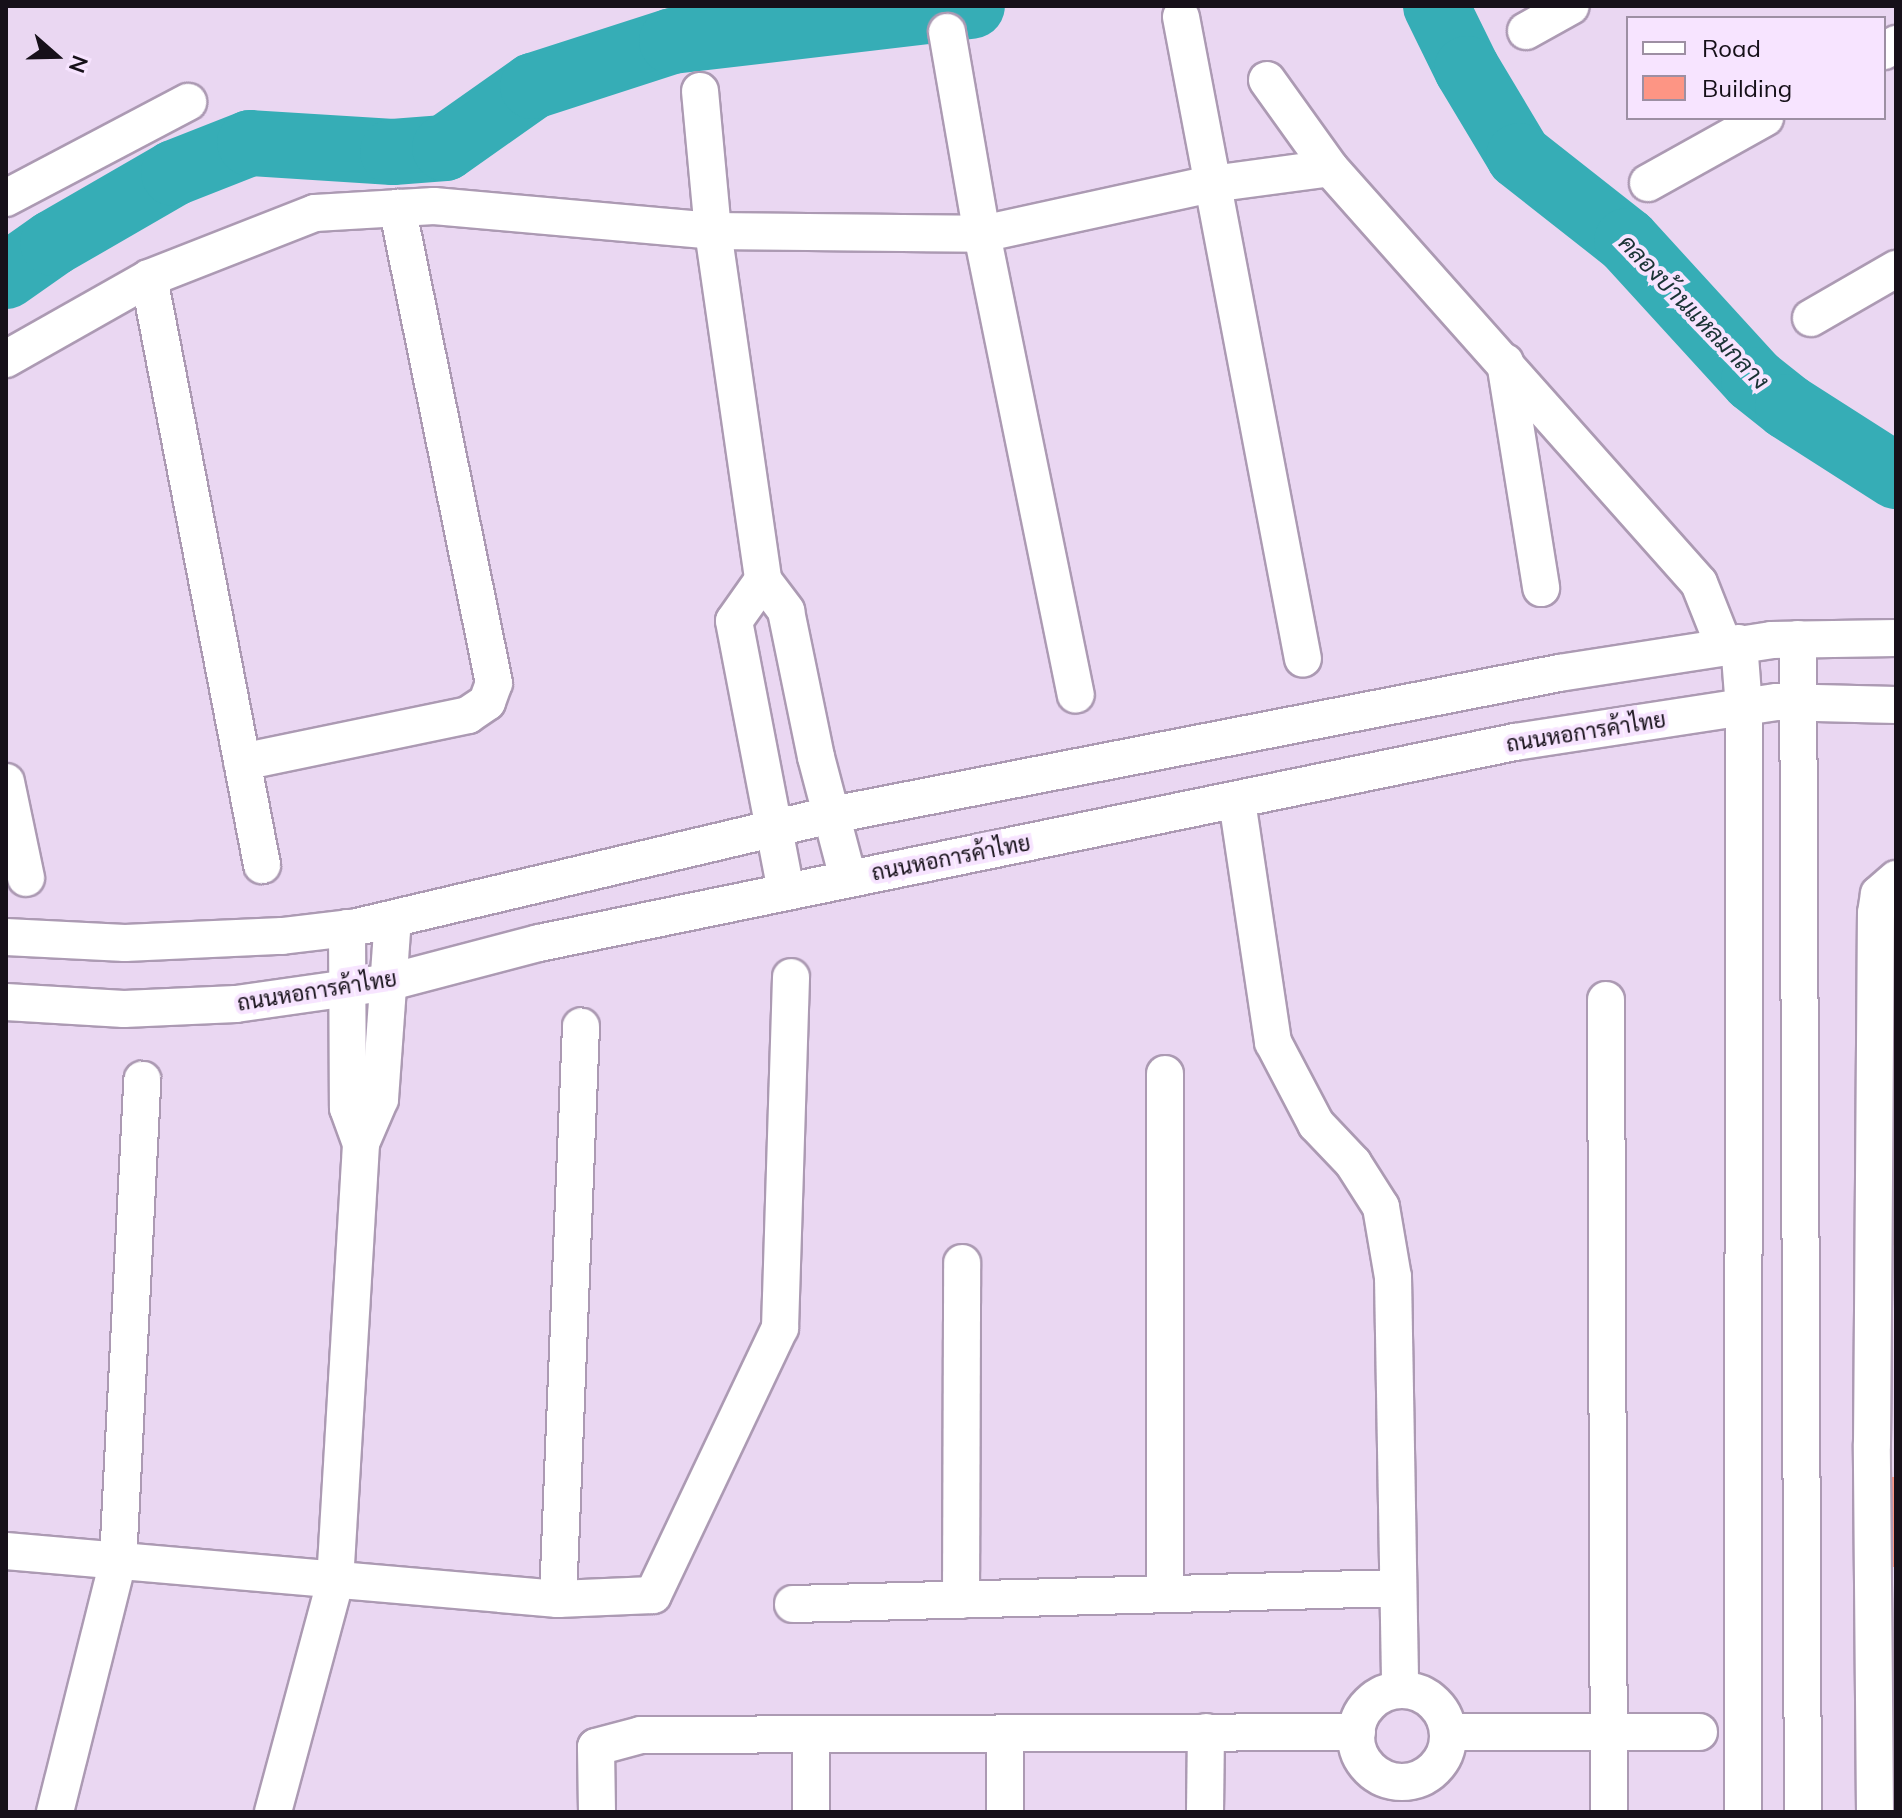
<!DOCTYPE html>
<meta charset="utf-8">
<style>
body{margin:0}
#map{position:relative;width:1902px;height:1818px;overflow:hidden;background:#ead7f2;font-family:Mulish,Sarabun,sans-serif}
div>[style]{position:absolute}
.river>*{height:66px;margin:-33px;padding:0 33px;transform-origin:33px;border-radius:33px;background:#36adb6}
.building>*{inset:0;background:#fd9584}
.roads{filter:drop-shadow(2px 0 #ac9ab3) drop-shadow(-2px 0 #ac9ab3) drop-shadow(0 2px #ac9ab3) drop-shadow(0 -2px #ac9ab3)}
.minor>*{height:36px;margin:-18px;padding:0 18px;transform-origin:18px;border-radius:18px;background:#fff}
.minor>.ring{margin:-18px;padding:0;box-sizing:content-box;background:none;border:36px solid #fff;border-radius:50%}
span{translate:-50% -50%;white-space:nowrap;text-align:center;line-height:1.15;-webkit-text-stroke:8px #f7e4ff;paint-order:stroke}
.street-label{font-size:22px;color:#161019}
.water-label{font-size:24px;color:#1a3335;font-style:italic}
.frame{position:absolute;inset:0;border:8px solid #161019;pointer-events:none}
.legend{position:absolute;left:1626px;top:16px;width:260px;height:104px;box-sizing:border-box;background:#f7e4ff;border:2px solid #9d8fa3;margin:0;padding:10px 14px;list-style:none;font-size:24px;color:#161019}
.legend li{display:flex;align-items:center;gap:16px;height:40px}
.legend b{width:40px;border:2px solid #9d8fa3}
.north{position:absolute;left:16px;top:16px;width:80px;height:80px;-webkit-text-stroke:6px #f7e4ff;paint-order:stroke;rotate:110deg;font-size:22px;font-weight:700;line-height:32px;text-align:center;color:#161019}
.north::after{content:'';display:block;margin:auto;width:28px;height:36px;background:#161019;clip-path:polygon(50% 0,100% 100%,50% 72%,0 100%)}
</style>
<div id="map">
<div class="river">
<div style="left:1436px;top:6px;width:70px;rotate:63.8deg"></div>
<div style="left:1467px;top:69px;width:101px;rotate:59.1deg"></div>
<div style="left:1519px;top:156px;width:137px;rotate:38.2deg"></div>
<div style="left:1627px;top:241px;width:188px;rotate:47.6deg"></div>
<div style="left:1754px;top:380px;width:43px;rotate:38.5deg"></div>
<div style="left:1788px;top:407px;width:128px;rotate:32.6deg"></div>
<div style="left:6px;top:276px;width:57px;rotate:-35.1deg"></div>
<div style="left:53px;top:243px;width:140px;rotate:-30deg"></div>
<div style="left:174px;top:173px;width:82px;rotate:-21.5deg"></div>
<div style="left:250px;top:143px;width:143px;rotate:3.6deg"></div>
<div style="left:393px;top:152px;width:52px;rotate:-4.4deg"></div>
<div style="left:445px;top:148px;width:108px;rotate:-35.2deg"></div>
<div style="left:533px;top:86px;width:146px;rotate:-17.9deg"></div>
<div style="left:672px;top:41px;width:302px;rotate:-6.7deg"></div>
</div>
<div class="building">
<div style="clip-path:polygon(1892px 1023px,1896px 1023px,1896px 1088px,1893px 1088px)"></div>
<div style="clip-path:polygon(1893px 1187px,1896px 1187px,1896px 1245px,1893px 1245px)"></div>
<div style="clip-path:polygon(1890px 1477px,1896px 1477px,1896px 1567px,1890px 1567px)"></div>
<div style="clip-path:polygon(1896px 1679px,1896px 1744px,1888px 1744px,1888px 1680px)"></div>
</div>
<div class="roads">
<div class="minor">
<div style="left:1181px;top:17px;width:653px;rotate:79.24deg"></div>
<div style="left:1526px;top:31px;width:51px;rotate:-29.1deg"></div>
<div style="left:947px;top:32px;width:205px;rotate:80.2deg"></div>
<div style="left:982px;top:234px;width:470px;rotate:78.5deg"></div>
<div style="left:1884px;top:51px;width:14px;rotate:-30deg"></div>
<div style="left:1267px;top:80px;width:108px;rotate:54.4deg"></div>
<div style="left:700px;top:91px;width:141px;rotate:84.7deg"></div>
<div style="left:713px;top:231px;width:353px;rotate:81.8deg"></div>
<div style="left:763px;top:580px;width:39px;rotate:53deg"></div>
<div style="left:786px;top:611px;width:149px;rotate:78.4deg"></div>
<div style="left:816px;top:757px;width:125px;rotate:75.2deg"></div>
<div style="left:1648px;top:183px;width:134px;rotate:-29.1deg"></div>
<div style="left:6px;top:198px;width:206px;rotate:-27.8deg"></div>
<div style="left:149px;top:278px;width:598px;rotate:79.1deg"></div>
<div style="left:1811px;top:318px;width:98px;rotate:-30deg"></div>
<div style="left:6px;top:359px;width:164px;rotate:-29.5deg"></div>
<div style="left:149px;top:278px;width:178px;rotate:-21.4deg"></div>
<div style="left:315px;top:213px;width:119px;rotate:-3.4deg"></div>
<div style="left:434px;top:206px;width:280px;rotate:5.1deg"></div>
<div style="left:713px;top:231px;width:269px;rotate:0.6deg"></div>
<div style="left:982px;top:234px;width:235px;rotate:-12.3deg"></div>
<div style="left:1212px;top:184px;width:119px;rotate:-7.7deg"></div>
<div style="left:1330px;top:168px;width:555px;rotate:48.36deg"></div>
<div style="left:1699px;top:583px;width:68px;rotate:68.4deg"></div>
<div style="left:1505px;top:362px;width:229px;rotate:80.9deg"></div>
<div style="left:763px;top:580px;width:50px;rotate:125.3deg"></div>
<div style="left:734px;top:621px;width:275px;rotate:79.1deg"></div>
<div style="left:1798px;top:639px;width:1173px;rotate:89.76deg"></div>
<div style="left:1739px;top:643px;width:65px;rotate:85.6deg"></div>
<div style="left:1744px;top:708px;width:1104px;rotate:90.05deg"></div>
<div style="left:242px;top:762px;width:231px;rotate:-11.7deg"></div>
<div style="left:468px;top:715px;width:23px;rotate:-34deg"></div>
<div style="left:487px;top:702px;width:20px;rotate:-70deg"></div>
<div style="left:494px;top:683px;width:485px;rotate:-101.5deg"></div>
<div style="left:6px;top:782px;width:98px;rotate:78.2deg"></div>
<div style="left:1237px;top:801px;width:244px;rotate:81.5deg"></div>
<div style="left:1273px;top:1042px;width:93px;rotate:62.3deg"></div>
<div style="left:1316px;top:1124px;width:54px;rotate:46.5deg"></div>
<div style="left:1353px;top:1163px;width:52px;rotate:57.5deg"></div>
<div style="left:1381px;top:1207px;width:71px;rotate:80.3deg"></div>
<div style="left:1393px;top:1277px;width:413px;rotate:89deg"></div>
<div style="left:347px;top:928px;width:180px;rotate:89.7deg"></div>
<div style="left:348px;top:1108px;width:37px;rotate:70deg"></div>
<div style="left:6px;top:937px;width:119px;rotate:2.9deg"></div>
<div style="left:125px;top:943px;width:157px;rotate:-2.6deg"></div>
<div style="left:282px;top:936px;width:76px;rotate:-6.8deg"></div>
<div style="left:357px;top:927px;width:488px;rotate:-13.3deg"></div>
<div style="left:832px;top:815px;width:741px;rotate:-11.05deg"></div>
<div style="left:1559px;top:673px;width:215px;rotate:-8.8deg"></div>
<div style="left:1771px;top:640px;width:125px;rotate:-0.9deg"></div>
<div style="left:1606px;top:1000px;width:812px;rotate:89.79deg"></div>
<div style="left:6px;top:1002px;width:118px;rotate:3.4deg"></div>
<div style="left:124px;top:1009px;width:112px;rotate:-2.6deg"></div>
<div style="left:236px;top:1004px;width:156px;rotate:-8.1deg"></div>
<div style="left:390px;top:982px;width:154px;rotate:-14.7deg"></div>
<div style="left:539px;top:943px;width:996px;rotate:-11.64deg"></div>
<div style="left:1515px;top:742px;width:265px;rotate:-8.7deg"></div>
<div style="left:1777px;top:702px;width:119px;rotate:1.4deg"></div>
<div style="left:6px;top:1551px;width:554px;rotate:4.97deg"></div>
<div style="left:558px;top:1599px;width:95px;rotate:-2.4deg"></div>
<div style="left:653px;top:1595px;width:296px;rotate:-64.6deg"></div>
<div style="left:780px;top:1328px;width:351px;rotate:-88.2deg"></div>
<div style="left:1165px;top:1594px;width:520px;rotate:-90deg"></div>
<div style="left:558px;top:1599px;width:573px;rotate:-87.7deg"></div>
<div style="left:961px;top:1600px;width:337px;rotate:-89.8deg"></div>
<div style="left:793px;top:1604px;width:605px;rotate:-1.51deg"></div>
<div class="ring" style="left:1356px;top:1690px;width:56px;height:56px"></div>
<div style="left:1448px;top:1732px;width:251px"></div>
<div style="left:1005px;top:1733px;width:79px;rotate:90deg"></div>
<div style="left:811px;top:1734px;width:78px;rotate:90deg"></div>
<div style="left:55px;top:1812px;width:259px;rotate:-75.9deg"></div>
<div style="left:118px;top:1561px;width:482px;rotate:-87.1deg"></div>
<div style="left:273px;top:1812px;width:238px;rotate:-74.9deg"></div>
<div style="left:335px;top:1582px;width:440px;rotate:-86.6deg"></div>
<div style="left:361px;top:1143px;width:48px;rotate:-66.6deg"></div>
<div style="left:380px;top:1099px;width:180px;rotate:-85.9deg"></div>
<div style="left:597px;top:1812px;width:65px;rotate:-90.9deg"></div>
<div style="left:596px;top:1747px;width:47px;rotate:-14.9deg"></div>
<div style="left:641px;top:1735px;width:716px;rotate:-0.24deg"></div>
<div style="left:1205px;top:1812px;width:80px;rotate:-89.3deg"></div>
<div style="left:1875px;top:1812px;width:368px;rotate:-90.5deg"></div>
<div style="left:1872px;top:1444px;width:531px;rotate:-89.57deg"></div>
<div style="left:1876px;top:913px;width:19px;rotate:-81deg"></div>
<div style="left:1879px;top:894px;width:23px;rotate:-41deg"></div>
</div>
</div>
<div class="street-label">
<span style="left:1586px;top:732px;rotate:-9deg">ถนนหอการค้าไทย</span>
<span style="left:951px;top:858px;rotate:-11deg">ถนนหอการค้าไทย</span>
<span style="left:317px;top:991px;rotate:-9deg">ถนนหอการค้าไทย</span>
</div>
<div class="water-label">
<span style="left:1694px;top:312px;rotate:46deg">คลองบ้านแหลมกลาง</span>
</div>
<div class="frame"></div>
<ul class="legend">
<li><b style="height:10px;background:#fff"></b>Road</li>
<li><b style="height:22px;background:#fd9584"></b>Building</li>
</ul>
<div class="north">N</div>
</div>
